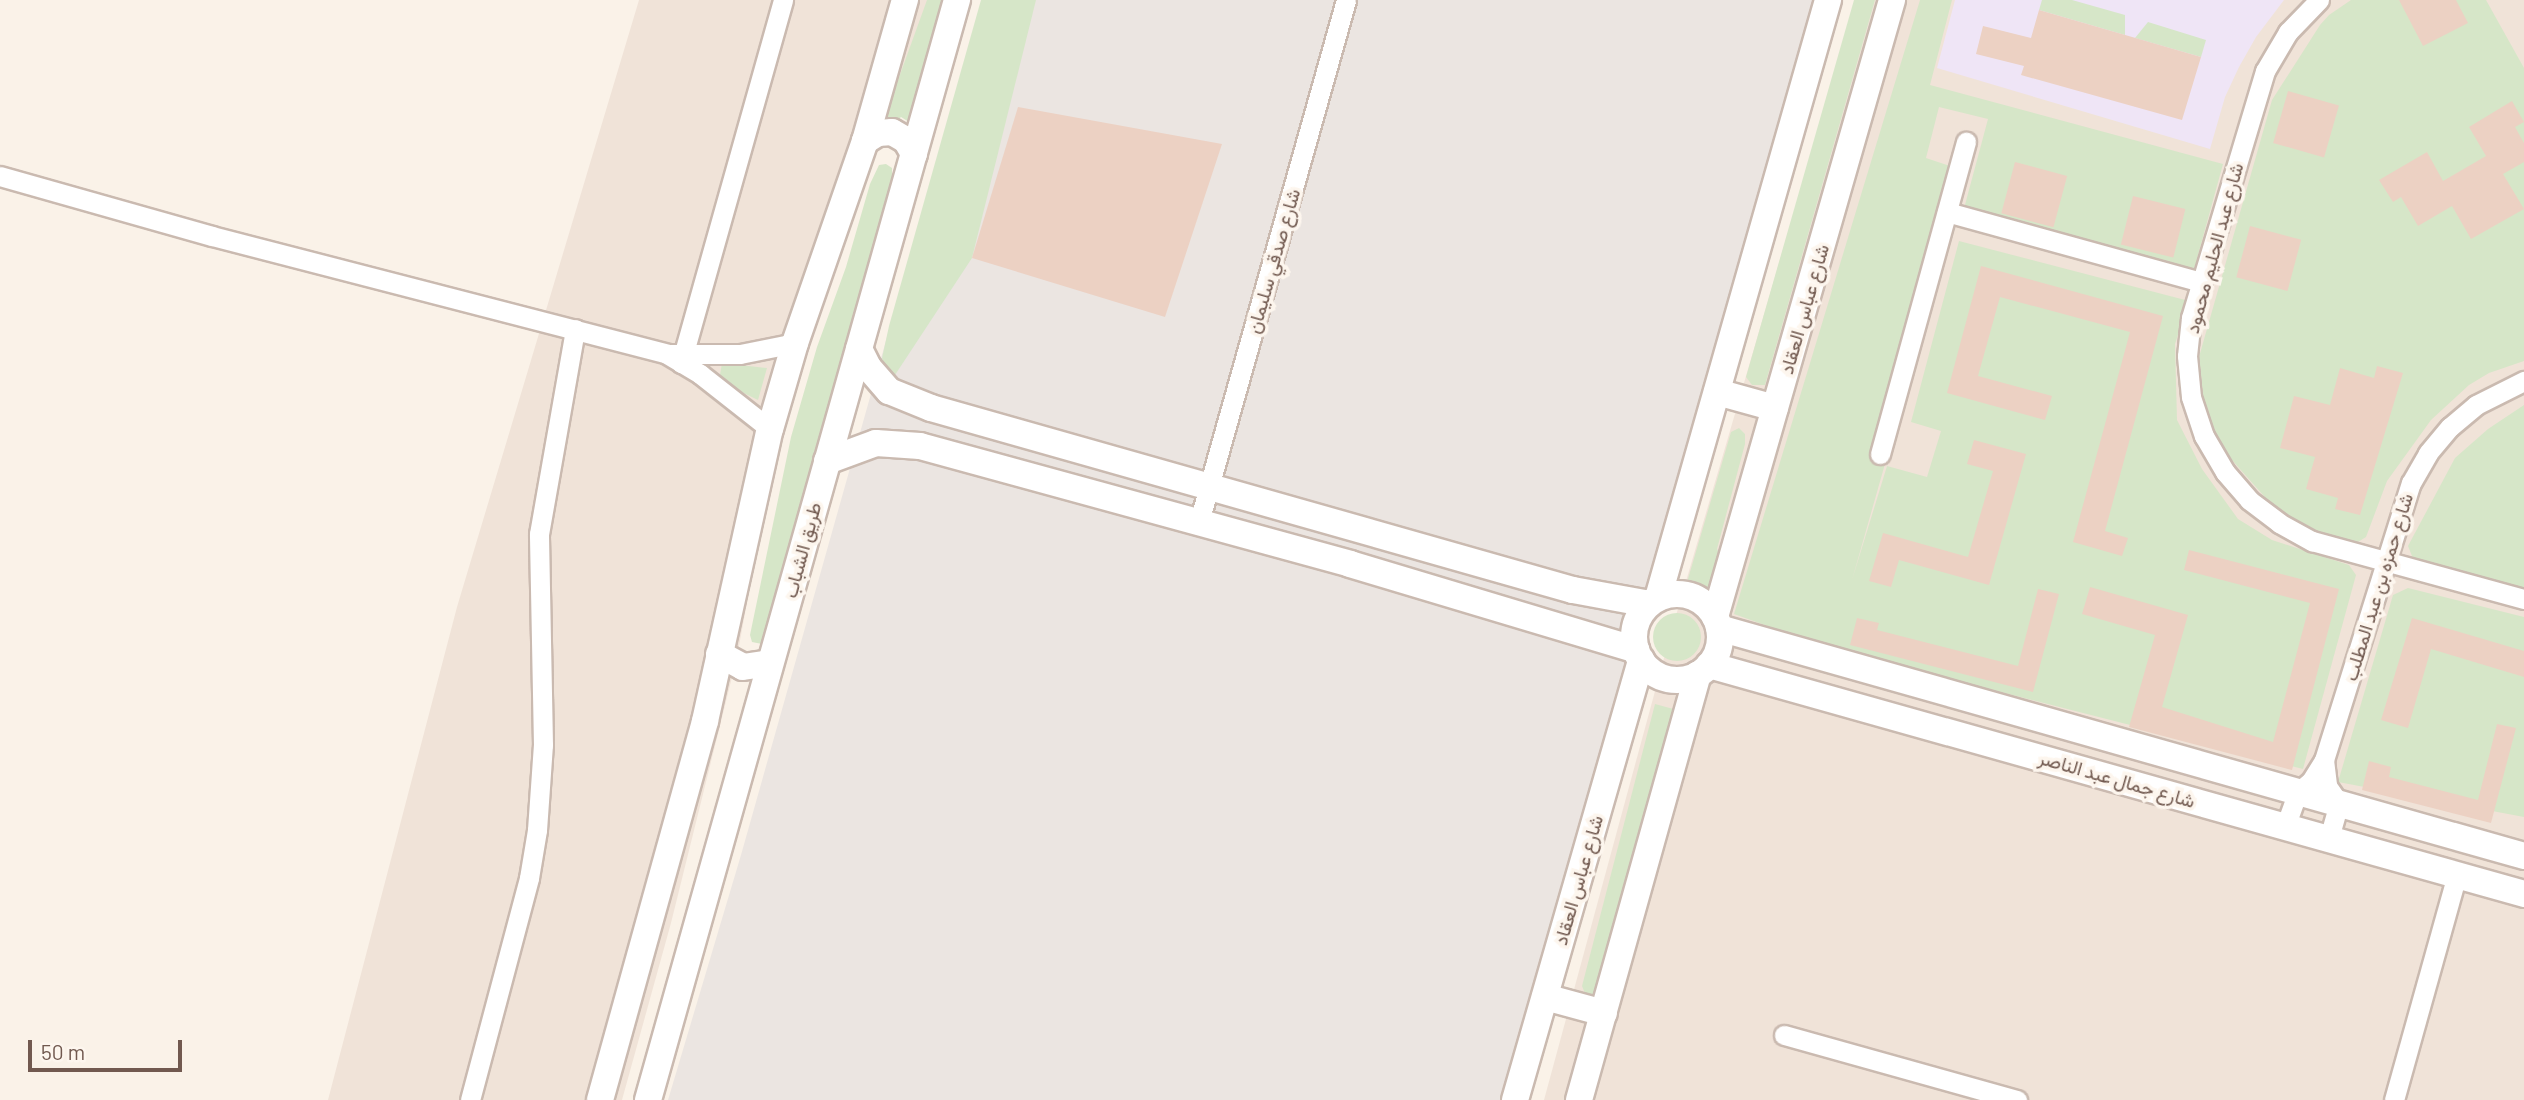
<!DOCTYPE html>
<html>
<head>
<meta charset="utf-8">
<style>
  body { margin:0 }
  #map { position:relative; width:2524px; height:1100px; overflow:hidden; background:#faf2e8; font-family:Barlow,Vazirmatn,sans-serif }
  div>[style] { position:absolute }
  .residential>* { inset:0; background:#f0e3d8 }
  .industrial>* { inset:0; background:#ebe5e1 }
  .education>* { inset:0; background:#efe5f6 }
  .green>* { inset:0; background:#d6e6c8 }
  .round { border-radius:50% }
  .building>* { inset:0; background:#ecd1c3; transform-origin:0 0 }
  .roads { filter:drop-shadow(2px 0 #cabab0) drop-shadow(-2px 0 #cabab0) drop-shadow(0 2px #cabab0) drop-shadow(0 -2px #cabab0) }
  .street>* { height:19px; margin:-9.5px; padding:0 9.5px; transform-origin:9.5px; border-radius:9.5px; background:#fff }
  .secondary>* { height:26px; margin:-13px; padding:0 13px; transform-origin:13px; border-radius:13px; background:#fff }
  .secondary>.ring { margin:-13px; padding:0; box-sizing:content-box; background:none; border:26px solid #fff; border-radius:50% }
  span { translate:-50% -50%; white-space:nowrap; text-align:center; line-height:1.15; -webkit-text-stroke:7px #fdf6ee; paint-order:stroke }
  .street-label { font-size:19px; color:#71594f }
  .scale { position:absolute; left:28px; top:1040px; width:154px; height:32px; box-sizing:border-box; border:4px solid #71594f; border-top:0; padding-left:9px; font-size:21px; line-height:24px; white-space:nowrap; color:#71594f; -webkit-text-stroke:5px #fdf6ee; paint-order:stroke }
</style>
</head>
<body>
<div id="map">
  <div class="residential">
    <i style="clip-path:polygon(639px 0,928px 0,858px 189px,784px 428px,768px 487px,737px 657px,671px 923px,622px 1100px,328px 1100px,457px 607px)"></i>
    <i style="clip-path:polygon(1856px 0,2524px 0,2524px 1100px,1544px 1100px,1670px 636px)"></i>
  </div>
  <div class="industrial">
    <i style="clip-path:polygon(982px 0,1818px 0,1505px 1100px,668px 1100px,741px 855px)"></i>
  </div>
  <div class="education">
    <i style="clip-path:polygon(1955px 0,2284px 0,2256px 37px,2239px 67px,2225px 97px,2210px 149px,1937px 68px)"></i>
  </div>
  <div class="green">
    <i style="clip-path:polygon(927px 0,948px 0,914px 125px,901px 117px,877px 138px)"></i>
    <i style="clip-path:polygon(981px 0,1036px 0,972px 258px,893px 378px,887px 375px,882px 358px,889px 326px)"></i>
    <i style="clip-path:polygon(1854px 0,1875px 0,1765px 385px,1752px 385px,1746px 377px)"></i>
    <i style="clip-path:polygon(1920px 0,1952px 0,1930px 85px,2223px 164px,2192px 277px,1962px 216px,1988px 119px,1939px 107px,1926px 158px,1968px 172px,1852px 580px,1887px 466px,1927px 477px,1941px 431px,1911px 422px,1959px 241px,2189px 301px,2175px 344px,2177px 420px,2202px 469px,2238px 519px,2272px 540px,2349px 565px,2356px 575px,2303px 769px,1832px 649px,1734px 614px)"></i>
    <i style="clip-path:polygon(2042px 0,2072px 0,2125px 15px,2125px 35px,2039px 10px)"></i>
    <i style="clip-path:polygon(2351px 0,2486px 0,2524px 68px,2524px 361px,2489px 373px,2469px 385px,2431px 420px,2387px 481px,2366px 537px,2358px 542px,2322px 533px,2287px 516px,2271px 504px,2231px 459px,2211px 425px,2204px 404px,2199px 357px,2272px 100px,2320px 25px,2329px 15px)"></i>
    <i style="clip-path:polygon(2148px 22px,2206px 40px,2201px 57px,2135px 38px)"></i>
    <i style="clip-path:polygon(886px 164px,892px 168px,892px 177px,767px 637px,762px 644px,752px 642px,750px 635px,791px 437px,817px 347px,846px 267px,870px 184px,879px 165px)"></i>
    <i style="clip-path:polygon(722px 363px,767px 368px,758px 400px,719px 381px)"></i>
    <i style="clip-path:polygon(2524px 405px,2524px 590px,2414px 561px,2408px 546px,2455px 458px,2488px 429px)"></i>
    <i style="clip-path:polygon(1739px 428px,1745px 434px,1745px 444px,1717px 549px,1720px 555px,1713px 595px,1694px 588px,1685px 589px,1731px 432px)"></i>
    <i style="clip-path:polygon(2408px 588px,2524px 617px,2524px 817px,2338px 782px,2393px 595px)"></i>
    <i class="round" style="left:1653px;top:613px;width:48px;height:48px"></i>
    <i style="clip-path:polygon(1655px 704px,1677px 710px,1598px 994px,1586px 996px,1582px 986px)"></i>
  </div>
  <div class="building">
    <i style="clip-path:polygon(2399px 0,2456px 0,2468px 23px,2423px 46px)"></i>
    <i style="clip-path:polygon(2039px 10px,2201px 57px,2182px 120px,2021px 75px,2024px 66px,1976px 54px,1983px 26px,2031px 38px)"></i>
    <i style="left:2288px;top:91px;width:53px;height:54px;rotate:16deg"></i>
    <i style="clip-path:polygon(2512px 101px,2524px 122px,2515px 127px,2524px 143px,2524px 162px,2503px 174px,2524px 209px,2471px 239px,2452px 206px,2418px 226px,2401px 197px,2393px 202px,2379px 180px,2427px 152px,2443px 181px,2486px 156px,2469px 127px)"></i>
    <i style="clip-path:polygon(1018px 107px,1222px 144px,1165px 317px,972px 258px)"></i>
    <i style="left:2015px;top:162px;width:54px;height:53px;rotate:15deg"></i>
    <i style="left:2133px;top:196px;width:54px;height:50px;rotate:14deg"></i>
    <i style="left:2250px;top:226px;width:53px;height:53px;rotate:15deg"></i>
    <i style="clip-path:polygon(1981px 266px,2163px 316px,2105px 531px,2128px 538px,2122px 556px,2073px 542px,2130px 332px,2000px 297px,1978px 376px,2052px 396px,2045px 420px,1947px 393px)"></i>
    <i style="clip-path:polygon(2377px 366px,2403px 373px,2360px 515px,2335px 509px,2338px 498px,2306px 489px,2315px 457px,2280px 448px,2294px 396px,2330px 405px,2340px 368px,2374px 378px)"></i>
    <i style="clip-path:polygon(1974px 440px,2026px 454px,1989px 585px,1899px 560px,1891px 587px,1869px 581px,1883px 533px,1968px 557px,1993px 471px,1967px 464px)"></i>
    <i style="clip-path:polygon(2189px 550px,2339px 589px,2292px 770px,2129px 727px,2155px 635px,2082px 614px,2090px 587px,2188px 615px,2162px 707px,2273px 742px,2310px 603px,2184px 570px)"></i>
    <i style="clip-path:polygon(2038px 589px,2059px 594px,2033px 692px,1850px 645px,1857px 618px,1879px 623px,1877px 630px,2018px 666px)"></i>
    <i style="clip-path:polygon(2412px 618px,2524px 651px,2524px 677px,2431px 649px,2408px 728px,2381px 720px)"></i>
    <i style="clip-path:polygon(2497px 724px,2516px 728px,2491px 823px,2362px 790px,2369px 761px,2391px 767px,2389px 777px,2478px 800px)"></i>
  </div>
  <div class="roads">
    <div class="street">
      <i style="left:2319px;top:0;width:45px;rotate:134.1deg"></i>
      <i style="left:2288px;top:32px;width:45px;rotate:120.5deg"></i>
      <i style="left:2265px;top:71px;width:258px;rotate:106.7deg"></i>
      <i style="left:2191px;top:318px;width:38px;rotate:96deg"></i>
      <i style="left:2187px;top:356px;width:41px;rotate:84.4deg"></i>
      <i style="left:2191px;top:397px;width:41px;rotate:71.6deg"></i>
      <i style="left:2204px;top:436px;width:42px;rotate:59.7deg"></i>
      <i style="left:2225px;top:472px;width:37px;rotate:49deg"></i>
      <i style="left:2249px;top:500px;width:38px;rotate:37deg"></i>
      <i style="left:2279px;top:523px;width:38px;rotate:29deg"></i>
      <i style="left:2312px;top:541px;width:220px;rotate:15.3deg"></i>
      <i style="left:0;top:176px;width:220px;rotate:15.8deg"></i>
      <i style="left:212px;top:236px;width:470px;rotate:14.5deg"></i>
      <i style="left:667px;top:354px;width:39px;rotate:31deg"></i>
      <i style="left:700px;top:374px;width:89px;rotate:38.2deg"></i>
      <i style="left:1947px;top:212px;width:264px;rotate:15.4deg"></i>
      <i style="left:671px;top:354px;width:69px"></i>
      <i style="left:740px;top:354px;width:56px;rotate:-11.3deg"></i>
      <i style="left:681px;top:363px;width:377px;rotate:-74.3deg"></i>
      <i style="left:1880px;top:454px;width:324px;rotate:-74.6deg"></i>
      <i style="left:1199px;top:522px;width:542px;rotate:-74.27deg"></i>
      <i style="left:2324px;top:760px;width:26px;rotate:83deg"></i>
      <i style="left:2327px;top:786px;width:21px;rotate:55deg"></i>
      <i style="left:2339px;top:803px;width:37px;rotate:106deg"></i>
      <i style="left:2285px;top:827px;width:37px;rotate:-70deg"></i>
      <i style="left:2298px;top:792px;width:17px;rotate:-40deg"></i>
      <i style="left:2311px;top:781px;width:25px;rotate:-58deg"></i>
      <i style="left:2324px;top:760px;width:290px;rotate:-72.6deg"></i>
      <i style="left:2411px;top:483px;width:34px;rotate:-60deg"></i>
      <i style="left:2428px;top:453px;width:34px;rotate:-50deg"></i>
      <i style="left:2450px;top:427px;width:34px;rotate:-40deg"></i>
      <i style="left:2476px;top:405px;width:54px;rotate:-26.6deg"></i>
      <i style="left:1784px;top:1035px;width:242px;rotate:15.6deg"></i>
      <i style="left:470px;top:1100px;width:230px;rotate:-75.1deg"></i>
      <i style="left:529px;top:878px;width:49px;rotate:-80.5deg"></i>
      <i style="left:537px;top:830px;width:85px;rotate:-86deg"></i>
      <i style="left:543px;top:745px;width:211px;rotate:-91.1deg"></i>
      <i style="left:539px;top:534px;width:208px;rotate:-80deg"></i>
      <i style="left:2394px;top:1100px;width:234px;rotate:-74.4deg"></i>
    </div>
    <div class="secondary">
      <i style="left:865px;top:141px;width:15px;rotate:-32deg"></i>
      <i style="left:878px;top:133px;width:14px;rotate:-4deg"></i>
      <i style="left:892px;top:132px;width:16px;rotate:30deg"></i>
      <i style="left:906px;top:140px;width:16px;rotate:60deg"></i>
      <i style="left:859px;top:349px;width:20px;rotate:63deg"></i>
      <i style="left:868px;top:367px;width:32px;rotate:49deg"></i>
      <i style="left:889px;top:391px;width:45px;rotate:22deg"></i>
      <i style="left:931px;top:408px;width:667px;rotate:15.83deg"></i>
      <i style="left:1573px;top:590px;width:77px;rotate:10.4deg"></i>
      <i style="left:1717px;top:392px;width:60px;rotate:15.4deg"></i>
      <i style="left:827px;top:461px;width:52px;rotate:-20.2deg"></i>
      <i style="left:876px;top:443px;width:44px;rotate:3.9deg"></i>
      <i style="left:920px;top:446px;width:446px;rotate:15.3deg"></i>
      <i style="left:1350px;top:564px;width:299px;rotate:16.7deg"></i>
      <i class="ring" style="left:1634px;top:594px;width:60px;height:60px"></i>
      <i style="left:1658px;top:598px;width:622px;rotate:-74.13deg"></i>
      <i style="left:1715px;top:617px;width:642px;rotate:-73.99deg"></i>
      <i style="left:1719px;top:628px;width:837px;rotate:15.81deg"></i>
      <i style="left:719px;top:654px;width:27px;rotate:28deg"></i>
      <i style="left:743px;top:667px;width:27px;rotate:-8deg"></i>
      <i style="left:1709px;top:665px;width:847px;rotate:15.69deg"></i>
      <i style="left:1545px;top:997px;width:61px;rotate:15.2deg"></i>
      <i style="left:600px;top:1100px;width:393px;rotate:-74.5deg"></i>
      <i style="left:705px;top:721px;width:299px;rotate:-77.5deg"></i>
      <i style="left:770px;top:429px;width:90px;rotate:-73.8deg"></i>
      <i style="left:795px;top:343px;width:214px;rotate:-70.9deg"></i>
      <i style="left:865px;top:141px;width:147px;rotate:-74.2deg"></i>
      <i style="left:648px;top:1100px;width:1143px;rotate:-74.31deg"></i>
      <i style="left:1515px;top:1100px;width:458px;rotate:-74deg"></i>
      <i style="left:1579px;top:1100px;width:442px;rotate:-74.4deg"></i>
    </div>
  </div>
  <div class="street-label">
    <span style="left:2214px;top:248px;rotate:-75deg">شارع عبد الحليم محمود</span>
    <span style="left:1273px;top:261px;rotate:-74deg">شارع صدقي سليمان</span>
    <span style="left:1804px;top:309px;rotate:-74deg">شارع عباس العقاد</span>
    <span style="left:802px;top:550px;rotate:-75deg">طريق الشباب</span>
    <span style="left:2378px;top:587px;rotate:-73deg">شارع حمزه بن عبد المطلب</span>
    <span style="left:2117px;top:779px;rotate:16deg">شارع جمال عبد الناصر</span>
    <span style="left:1578px;top:880px;rotate:-74deg">شارع عباس العقاد</span>
  </div>
  <div class="scale">50 m</div>
</div>
</body>
</html>
